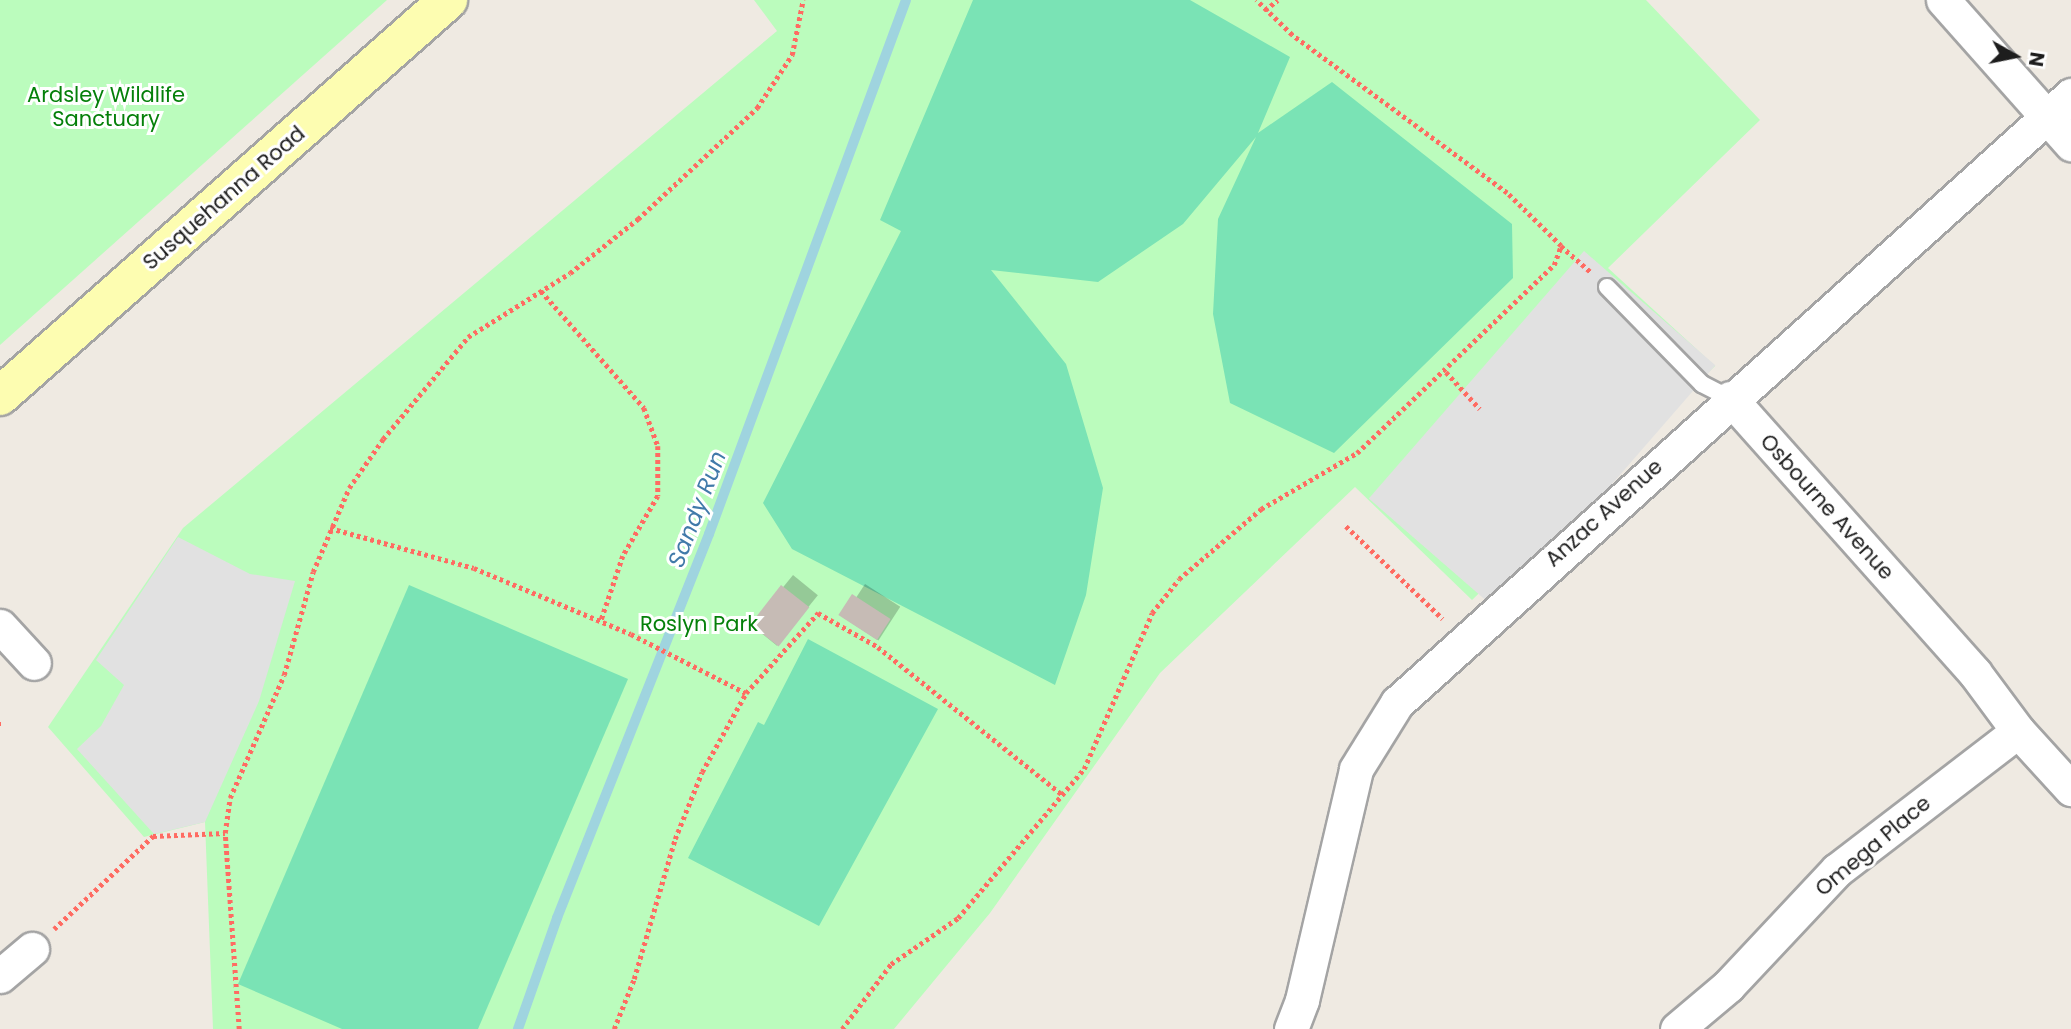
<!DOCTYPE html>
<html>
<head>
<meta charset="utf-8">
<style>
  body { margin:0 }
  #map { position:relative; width:2071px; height:1029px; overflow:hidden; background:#efeae2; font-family:Poppins,sans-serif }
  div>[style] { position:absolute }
  .park>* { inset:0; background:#bbfcbd }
  .pitch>* { inset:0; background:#7ae3b5 }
  .parking>* { inset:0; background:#e1e1e1; transform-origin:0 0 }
  .shadow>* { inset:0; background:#0003; transform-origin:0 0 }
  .stream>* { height:10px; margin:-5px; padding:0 5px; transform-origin:5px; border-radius:5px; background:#9fd4df }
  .building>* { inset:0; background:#c6bbb5; transform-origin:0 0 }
  .path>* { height:4.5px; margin-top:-2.25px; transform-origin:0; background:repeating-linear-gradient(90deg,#ff6b62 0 3.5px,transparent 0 7px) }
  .roads { filter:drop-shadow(2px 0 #a4a4a4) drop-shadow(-2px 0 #a4a4a4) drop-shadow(0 2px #a4a4a4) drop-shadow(0 -2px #a4a4a4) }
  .lane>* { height:16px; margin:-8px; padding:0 8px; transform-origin:8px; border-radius:8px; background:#fff }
  .street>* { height:33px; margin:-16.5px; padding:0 16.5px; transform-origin:16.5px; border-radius:16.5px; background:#fff }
  .secondary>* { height:38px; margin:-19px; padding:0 19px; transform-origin:19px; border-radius:19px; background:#fdfdb1 }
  span { translate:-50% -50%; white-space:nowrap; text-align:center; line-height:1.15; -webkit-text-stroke:6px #fff; paint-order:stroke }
  .park-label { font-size:21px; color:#05800a }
  .street-label { font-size:21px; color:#1d1d1d }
  .water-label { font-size:23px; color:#417aa9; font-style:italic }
  .north { position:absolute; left:1980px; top:21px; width:70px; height:70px; -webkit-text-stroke:5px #fff; paint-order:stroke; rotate:99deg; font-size:19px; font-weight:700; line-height:28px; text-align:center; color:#1d1d1d }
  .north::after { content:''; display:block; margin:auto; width:24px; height:32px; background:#1d1d1d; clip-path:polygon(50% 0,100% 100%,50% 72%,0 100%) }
</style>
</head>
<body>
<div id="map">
  <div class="park">
    <i style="clip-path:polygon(0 0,387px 0,0 345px)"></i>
    <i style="clip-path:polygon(754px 0,1646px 0,1760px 120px,1608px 268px,1715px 366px,1472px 600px,1355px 487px,1160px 673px,990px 913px,894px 1029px,213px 1029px,205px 822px,144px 837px,48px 727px,183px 528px,777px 31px)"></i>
  </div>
  <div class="pitch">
    <i style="clip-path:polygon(973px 0,1190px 0,1290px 57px,1258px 133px,1332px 82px,1512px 224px,1513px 278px,1334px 453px,1230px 403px,1213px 314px,1218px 219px,1256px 137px,1183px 224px,1098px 282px,991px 270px,1066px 364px,1103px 488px,1086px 595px,1055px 685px,792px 549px,763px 503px,901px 231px,880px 220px)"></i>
    <i style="clip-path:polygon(409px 585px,628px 679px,478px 1029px,342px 1029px,238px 984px)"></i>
    <i style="clip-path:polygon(808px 639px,938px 709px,819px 926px,688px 858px,758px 722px,764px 725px)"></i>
  </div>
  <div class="parking">
    <i style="left:1584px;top:251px;width:174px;height:328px;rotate:41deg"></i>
    <i style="clip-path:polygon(178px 537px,250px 574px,295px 581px,259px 701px,205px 822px,154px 834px,77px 749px,101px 726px,124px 685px,96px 660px)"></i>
  </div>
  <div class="shadow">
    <i style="left:793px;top:575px;width:32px;height:65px;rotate:39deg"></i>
    <i style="left:865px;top:584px;width:42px;height:40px;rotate:33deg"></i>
  </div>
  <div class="stream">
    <i style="left:518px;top:1029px;width:118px;rotate:-70.6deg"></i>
    <i style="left:557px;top:918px;width:413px;rotate:-68.4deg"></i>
    <i style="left:709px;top:534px;width:569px;rotate:-69.75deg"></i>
  </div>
  <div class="building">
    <i style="left:781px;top:585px;width:36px;height:50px;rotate:38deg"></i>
    <i style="left:852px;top:594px;width:46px;height:25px;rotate:33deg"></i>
  </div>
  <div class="path">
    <i style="left:1265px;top:10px;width:16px;rotate:-38deg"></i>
    <i style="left:1561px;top:246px;width:41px;rotate:41.1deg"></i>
    <i style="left:541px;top:291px;width:156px;rotate:48.6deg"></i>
    <i style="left:644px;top:408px;width:40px;rotate:69.8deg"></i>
    <i style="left:658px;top:446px;width:50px;rotate:90deg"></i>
    <i style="left:658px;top:496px;width:69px;rotate:120.3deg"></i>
    <i style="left:623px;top:556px;width:69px;rotate:108.7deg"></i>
    <i style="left:1446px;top:372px;width:50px;rotate:47.4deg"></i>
    <i style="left:1346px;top:526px;width:134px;rotate:43.8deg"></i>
    <i style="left:330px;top:528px;width:149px;rotate:15.5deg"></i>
    <i style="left:474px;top:568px;width:170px;rotate:22.8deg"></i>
    <i style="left:631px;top:634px;width:129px;rotate:27.2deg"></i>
    <i style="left:0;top:724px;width:1px"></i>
    <i style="left:54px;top:929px;width:136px;rotate:-43.2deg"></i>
    <i style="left:153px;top:836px;width:72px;rotate:-2.4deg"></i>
    <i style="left:239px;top:1029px;width:196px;rotate:-94.1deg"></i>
    <i style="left:225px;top:833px;width:35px;rotate:-82deg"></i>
    <i style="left:230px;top:798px;width:134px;rotate:-66.3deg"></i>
    <i style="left:284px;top:675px;width:107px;rotate:-74.3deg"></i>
    <i style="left:313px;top:572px;width:91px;rotate:-66.8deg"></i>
    <i style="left:349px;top:488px;width:60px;rotate:-55.2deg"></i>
    <i style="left:383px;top:439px;width:133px;rotate:-50.2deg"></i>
    <i style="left:468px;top:337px;width:120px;rotate:-32.1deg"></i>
    <i style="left:570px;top:273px;width:87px;rotate:-38.5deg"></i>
    <i style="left:638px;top:219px;width:163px;rotate:-43deg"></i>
    <i style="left:757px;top:108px;width:64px;rotate:-56.6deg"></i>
    <i style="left:792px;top:55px;width:56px;rotate:-78.7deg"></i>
    <i style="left:614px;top:1029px;width:54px;rotate:-68.2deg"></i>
    <i style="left:634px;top:979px;width:146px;rotate:-73.7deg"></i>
    <i style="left:675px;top:839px;width:72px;rotate:-68.1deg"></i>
    <i style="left:702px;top:772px;width:90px;rotate:-60.9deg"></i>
    <i style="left:746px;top:693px;width:108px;rotate:-48deg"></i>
    <i style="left:818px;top:613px;width:69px;rotate:29.5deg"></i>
    <i style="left:878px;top:647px;width:237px;rotate:38.7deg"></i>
    <i style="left:842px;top:1029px;width:81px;rotate:-53deg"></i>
    <i style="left:891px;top:964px;width:81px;rotate:-34.5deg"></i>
    <i style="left:958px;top:918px;width:195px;rotate:-49.8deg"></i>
    <i style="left:1084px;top:769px;width:170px;rotate:-66.4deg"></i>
    <i style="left:1152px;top:613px;width:43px;rotate:-51.5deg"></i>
    <i style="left:1179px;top:579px;width:108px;rotate:-40.5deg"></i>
    <i style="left:1261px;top:509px;width:111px;rotate:-30.3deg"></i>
    <i style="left:1357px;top:453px;width:272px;rotate:-43.7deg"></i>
    <i style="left:1554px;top:265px;width:20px;rotate:-70deg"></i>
    <i style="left:1561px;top:246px;width:76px;rotate:-135.5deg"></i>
    <i style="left:1507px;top:193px;width:267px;rotate:-143.7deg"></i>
    <i style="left:1292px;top:35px;width:50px;rotate:-135.8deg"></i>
  </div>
  <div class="roads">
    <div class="lane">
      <i style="left:1607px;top:287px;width:136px;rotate:45.6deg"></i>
      <i style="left:1702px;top:384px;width:31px;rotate:27deg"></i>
    </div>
    <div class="street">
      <i style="left:1943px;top:0;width:193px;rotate:48.4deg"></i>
      <i style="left:1730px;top:398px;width:368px;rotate:48.3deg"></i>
      <i style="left:1975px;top:673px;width:72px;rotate:53.4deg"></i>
      <i style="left:2018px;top:731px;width:79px;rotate:47.6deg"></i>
      <i style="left:0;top:626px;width:50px;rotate:47.4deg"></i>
      <i style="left:0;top:976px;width:42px;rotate:-40.2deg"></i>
      <i style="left:1291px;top:1029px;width:31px;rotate:-69deg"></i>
      <i style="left:1302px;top:1000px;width:237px;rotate:-76.8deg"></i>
      <i style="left:1356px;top:769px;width:78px;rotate:-58.2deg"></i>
      <i style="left:1397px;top:703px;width:908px;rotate:-42.05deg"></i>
      <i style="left:1677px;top:1029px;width:67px;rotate:-40.1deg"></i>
      <i style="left:1728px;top:986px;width:159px;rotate:-46.8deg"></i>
      <i style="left:1837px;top:870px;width:228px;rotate:-37.5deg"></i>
    </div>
    <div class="secondary">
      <i style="left:0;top:396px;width:598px;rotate:-41.47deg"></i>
    </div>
  </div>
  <div class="park-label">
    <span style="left:106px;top:107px">Ardsley Wildlife<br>Sanctuary</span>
    <span style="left:699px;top:624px">Roslyn Park</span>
  </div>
  <div class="street-label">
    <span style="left:224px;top:198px;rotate:-41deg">Susquehanna Road</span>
    <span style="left:1827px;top:507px;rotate:48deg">Osbourne Avenue</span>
    <span style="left:1604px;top:513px;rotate:-42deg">Anzac Avenue</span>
    <span style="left:1873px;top:846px;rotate:-40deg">Omega Place</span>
  </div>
  <div class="water-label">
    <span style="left:697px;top:509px;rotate:-69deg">Sandy Run</span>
  </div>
  <div class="north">N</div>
</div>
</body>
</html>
